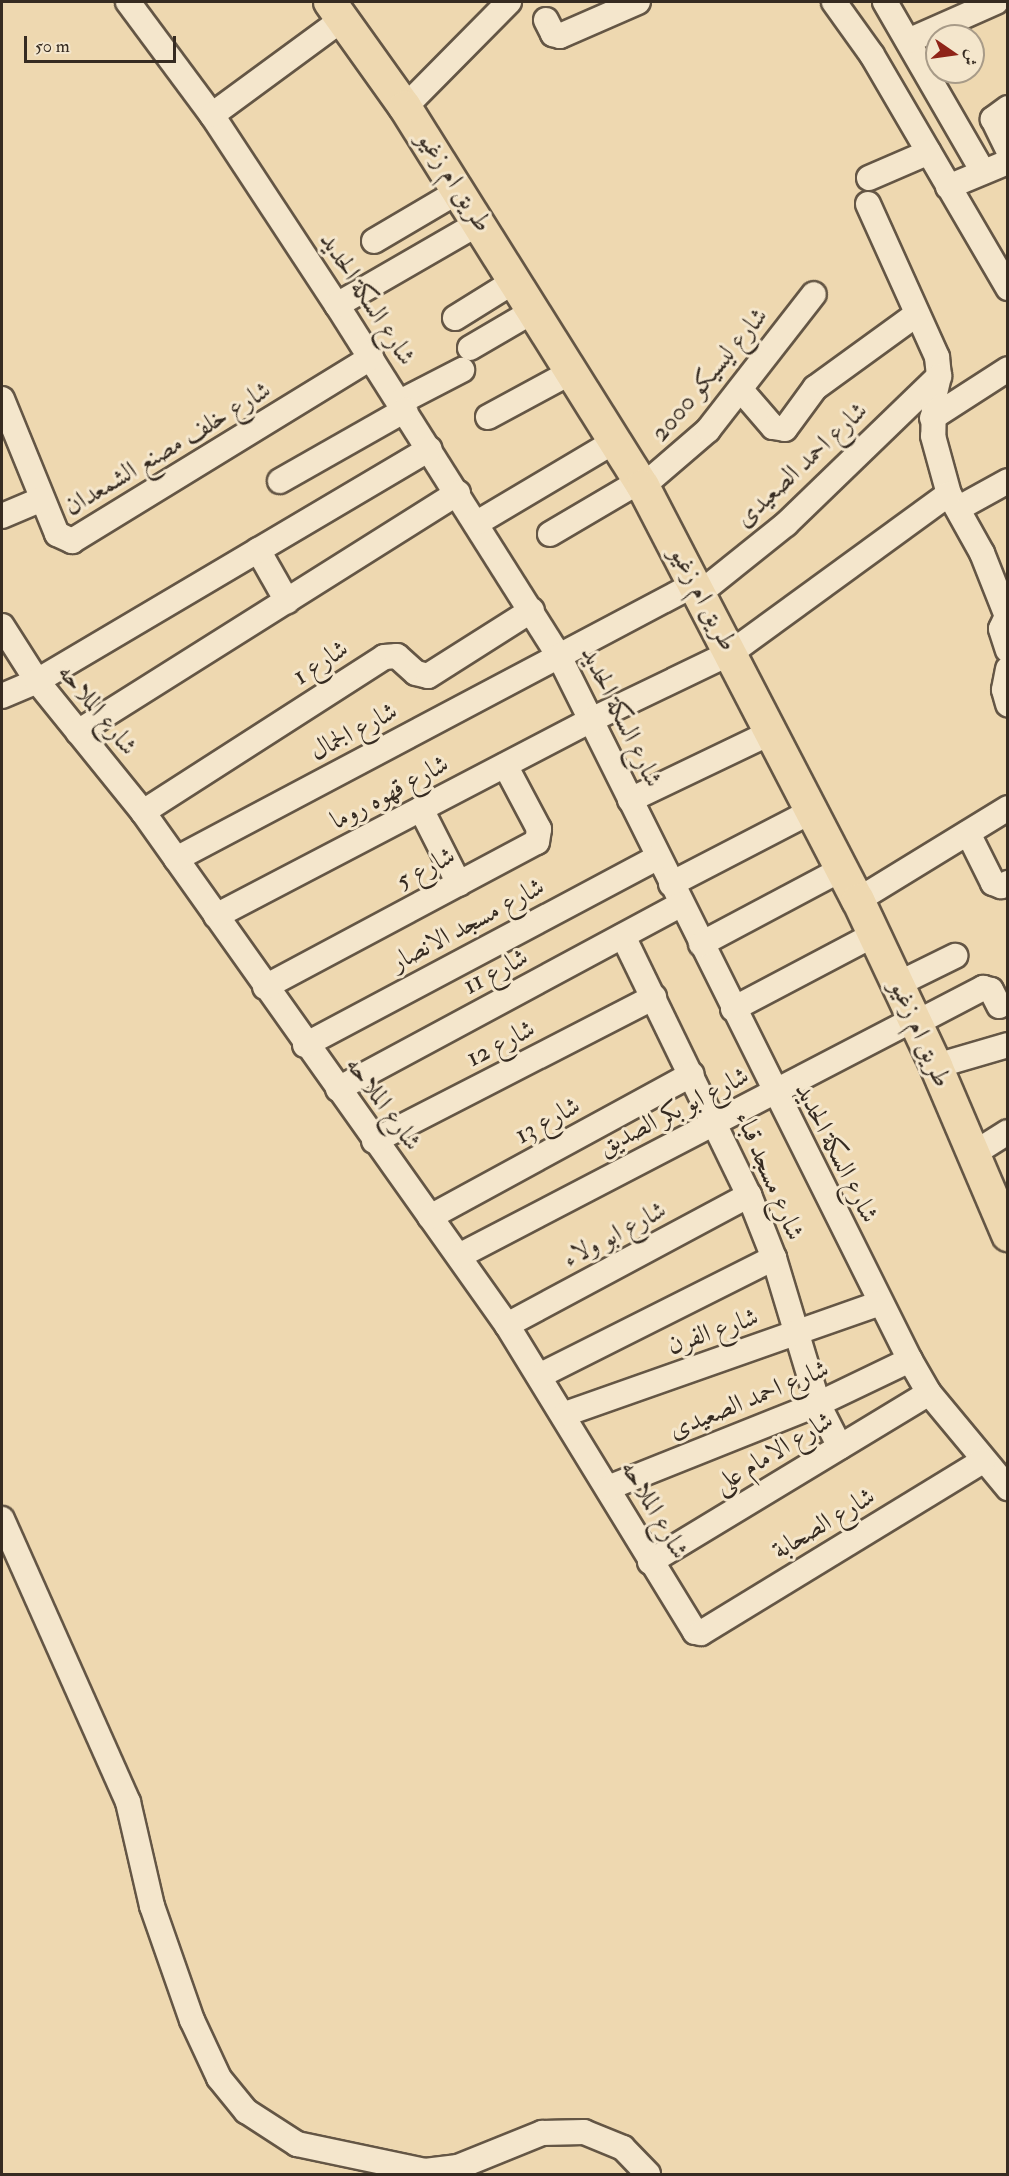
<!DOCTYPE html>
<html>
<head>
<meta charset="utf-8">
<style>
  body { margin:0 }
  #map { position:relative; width:1009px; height:2176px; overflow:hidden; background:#eed8b0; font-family:"IM FELL Double Pica",Amiri,serif }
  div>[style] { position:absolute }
  .roads { filter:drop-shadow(2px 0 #645645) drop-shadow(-2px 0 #645645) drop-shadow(0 2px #645645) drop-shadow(0 -2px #645645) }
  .minor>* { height:24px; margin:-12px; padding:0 12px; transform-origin:12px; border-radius:12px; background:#f4e6cc }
  .major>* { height:32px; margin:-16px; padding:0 16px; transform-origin:16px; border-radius:16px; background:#eed8b0 }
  span { translate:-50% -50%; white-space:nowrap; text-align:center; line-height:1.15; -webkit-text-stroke:6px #f4e6cc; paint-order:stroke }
  .street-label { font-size:26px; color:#362b21 }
  .frame { position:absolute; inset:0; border:3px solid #362b21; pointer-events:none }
  .north { position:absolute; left:925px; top:24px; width:60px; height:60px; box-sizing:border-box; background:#f4e6cc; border:2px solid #a89b88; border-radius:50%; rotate:103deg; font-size:16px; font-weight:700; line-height:24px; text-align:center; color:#362b21 }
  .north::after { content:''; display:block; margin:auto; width:21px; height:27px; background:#8f2418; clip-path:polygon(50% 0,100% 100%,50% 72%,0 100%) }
  .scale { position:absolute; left:24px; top:36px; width:152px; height:27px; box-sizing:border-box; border:3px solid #362b21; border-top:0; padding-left:8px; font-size:18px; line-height:21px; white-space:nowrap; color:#362b21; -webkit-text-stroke:4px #f4e6cc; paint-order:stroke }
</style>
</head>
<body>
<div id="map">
  <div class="roads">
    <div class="minor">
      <i style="left:128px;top:2px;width:141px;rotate:53.4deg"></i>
      <i style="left:212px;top:115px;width:227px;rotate:56.7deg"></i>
      <i style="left:337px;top:305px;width:415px;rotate:57.7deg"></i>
      <i style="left:559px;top:656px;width:787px;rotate:63.5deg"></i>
      <i style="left:910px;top:1360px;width:38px;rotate:60deg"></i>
      <i style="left:929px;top:1393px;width:124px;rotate:50.3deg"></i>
      <i style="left:834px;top:2px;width:65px;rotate:54.4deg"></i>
      <i style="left:872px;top:55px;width:270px;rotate:59.7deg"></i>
      <i style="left:885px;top:2px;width:196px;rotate:60deg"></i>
      <i style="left:546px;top:20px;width:16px;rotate:63deg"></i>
      <i style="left:553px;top:34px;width:7px;rotate:16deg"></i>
      <i style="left:560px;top:36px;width:85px;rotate:-23.6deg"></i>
      <i style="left:908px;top:41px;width:96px;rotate:-23.9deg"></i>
      <i style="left:405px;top:107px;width:148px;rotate:-45.3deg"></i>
      <i style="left:1008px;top:108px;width:19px;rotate:144deg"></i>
      <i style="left:993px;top:119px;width:34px;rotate:64deg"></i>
      <i style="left:212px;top:115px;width:164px;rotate:-36.3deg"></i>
      <i style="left:869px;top:178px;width:65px;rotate:-23.4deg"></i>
      <i style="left:948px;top:187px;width:65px;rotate:-22.6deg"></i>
      <i style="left:868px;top:204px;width:168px;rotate:65.7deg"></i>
      <i style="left:937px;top:357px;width:19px;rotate:84deg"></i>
      <i style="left:939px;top:376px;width:22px;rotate:103deg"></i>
      <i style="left:934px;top:397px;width:39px;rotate:91deg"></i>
      <i style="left:933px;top:436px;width:60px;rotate:74.6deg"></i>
      <i style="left:949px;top:494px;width:68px;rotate:60.8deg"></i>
      <i style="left:982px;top:553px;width:68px;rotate:68.4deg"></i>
      <i style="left:374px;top:241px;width:99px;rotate:-30.5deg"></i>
      <i style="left:337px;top:305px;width:164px;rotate:-30deg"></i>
      <i style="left:455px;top:318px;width:72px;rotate:-31.9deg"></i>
      <i style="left:470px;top:348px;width:75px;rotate:-30.3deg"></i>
      <i style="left:741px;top:390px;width:49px;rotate:49.1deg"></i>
      <i style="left:773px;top:427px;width:12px;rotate:9deg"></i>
      <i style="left:785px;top:429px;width:51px;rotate:-53.8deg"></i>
      <i style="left:815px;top:388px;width:126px;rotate:-36deg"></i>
      <i style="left:2px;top:399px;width:146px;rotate:67.8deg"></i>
      <i style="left:57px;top:534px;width:17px;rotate:25deg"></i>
      <i style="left:72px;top:541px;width:351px;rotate:-31.5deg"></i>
      <i style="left:400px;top:402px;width:70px;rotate:-27.3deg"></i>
      <i style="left:488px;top:417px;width:97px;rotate:-28.4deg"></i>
      <i style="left:932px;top:418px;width:90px;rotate:-32.8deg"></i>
      <i style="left:280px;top:481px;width:144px;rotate:-29.6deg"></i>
      <i style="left:643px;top:486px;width:86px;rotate:-40.7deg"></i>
      <i style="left:708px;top:430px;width:172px;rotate:-52.1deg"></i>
      <i style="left:959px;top:508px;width:56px;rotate:-28.9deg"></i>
      <i style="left:2px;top:516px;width:43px;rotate:-23deg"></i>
      <i style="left:477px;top:523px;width:163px;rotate:-30.7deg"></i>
      <i style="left:550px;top:534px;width:104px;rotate:-30.5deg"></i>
      <i style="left:258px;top:550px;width:59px;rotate:60.4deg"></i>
      <i style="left:700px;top:593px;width:110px;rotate:-38.7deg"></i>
      <i style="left:786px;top:524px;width:213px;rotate:-44deg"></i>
      <i style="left:1007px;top:616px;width:14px;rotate:115deg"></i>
      <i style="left:1001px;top:629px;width:22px;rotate:72deg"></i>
      <i style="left:2px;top:626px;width:65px;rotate:57.5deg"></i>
      <i style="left:37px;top:681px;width:169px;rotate:51deg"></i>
      <i style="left:143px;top:812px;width:629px;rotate:54.64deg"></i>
      <i style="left:507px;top:1325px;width:360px;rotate:58.5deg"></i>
      <i style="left:695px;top:1632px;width:6px;rotate:9deg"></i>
      <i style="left:701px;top:1633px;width:330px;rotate:-31.4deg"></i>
      <i style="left:1008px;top:669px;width:21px;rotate:101deg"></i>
      <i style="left:1004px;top:690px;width:15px;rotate:74deg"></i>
      <i style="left:2px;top:696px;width:38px;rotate:-23deg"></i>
      <i style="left:37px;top:681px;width:456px;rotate:-30.6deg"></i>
      <i style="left:78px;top:732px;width:449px;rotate:-32.2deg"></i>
      <i style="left:630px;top:800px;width:157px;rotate:-25.6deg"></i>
      <i style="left:421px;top:809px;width:84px;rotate:63.1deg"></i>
      <i style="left:143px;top:812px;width:287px;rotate:-32.7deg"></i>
      <i style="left:384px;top:657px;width:13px;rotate:-4deg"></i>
      <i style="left:397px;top:656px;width:25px;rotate:42deg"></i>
      <i style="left:416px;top:673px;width:12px;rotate:14deg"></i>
      <i style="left:428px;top:676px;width:123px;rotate:-32.4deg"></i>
      <i style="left:968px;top:833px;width:56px;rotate:63.4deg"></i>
      <i style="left:993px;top:883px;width:9px;rotate:21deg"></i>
      <i style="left:1001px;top:886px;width:8px;rotate:-23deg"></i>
      <i style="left:176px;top:859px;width:587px;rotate:-27.92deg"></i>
      <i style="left:671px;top:884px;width:159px;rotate:-27.4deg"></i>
      <i style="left:858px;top:900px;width:176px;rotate:-31.5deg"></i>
      <i style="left:216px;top:916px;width:423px;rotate:-27.6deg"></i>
      <i style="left:591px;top:720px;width:157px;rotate:-25.7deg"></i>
      <i style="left:732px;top:652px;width:268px;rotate:-36.1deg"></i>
      <i style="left:623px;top:936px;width:288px;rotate:64.1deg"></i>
      <i style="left:749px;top:1195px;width:68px;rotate:68.4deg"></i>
      <i style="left:774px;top:1258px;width:152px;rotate:73.2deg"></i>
      <i style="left:818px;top:1404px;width:48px;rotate:62.9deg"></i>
      <i style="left:701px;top:944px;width:160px;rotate:-28deg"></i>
      <i style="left:898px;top:984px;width:64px;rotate:-26.2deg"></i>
      <i style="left:265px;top:987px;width:308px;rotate:-28.1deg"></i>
      <i style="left:537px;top:842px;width:13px;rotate:-81deg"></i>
      <i style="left:539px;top:829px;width:72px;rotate:-118deg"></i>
      <i style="left:733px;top:1009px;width:161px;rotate:-27.8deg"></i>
      <i style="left:916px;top:1023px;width:76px;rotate:-27.6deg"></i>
      <i style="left:983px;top:988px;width:8px;rotate:14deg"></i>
      <i style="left:991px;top:990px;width:18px;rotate:63deg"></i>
      <i style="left:305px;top:1045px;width:400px;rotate:-28deg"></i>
      <i style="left:936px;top:1066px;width:75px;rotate:-16.3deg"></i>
      <i style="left:338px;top:1089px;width:390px;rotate:-28.3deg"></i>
      <i style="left:374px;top:1141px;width:315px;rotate:-27.2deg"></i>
      <i style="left:973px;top:1154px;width:41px;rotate:-32.2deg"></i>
      <i style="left:430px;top:1217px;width:298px;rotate:-28.6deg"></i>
      <i style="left:459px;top:1256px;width:513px;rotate:-27.51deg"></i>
      <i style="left:507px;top:1325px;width:275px;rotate:-28.2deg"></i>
      <i style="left:541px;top:1375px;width:261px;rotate:-26.7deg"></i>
      <i style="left:565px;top:1414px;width:334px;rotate:-19.4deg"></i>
      <i style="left:608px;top:1488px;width:226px;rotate:-21.8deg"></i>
      <i style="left:818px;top:1404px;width:102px;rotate:-25.6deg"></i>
      <i style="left:2px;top:1519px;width:310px;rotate:66deg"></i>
      <i style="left:128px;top:1802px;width:107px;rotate:77deg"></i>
      <i style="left:152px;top:1906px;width:121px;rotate:70.7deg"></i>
      <i style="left:192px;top:2020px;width:64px;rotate:65deg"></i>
      <i style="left:219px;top:2078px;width:43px;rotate:50.7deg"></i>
      <i style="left:246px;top:2111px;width:61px;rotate:32.9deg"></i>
      <i style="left:297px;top:2144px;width:131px;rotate:11.9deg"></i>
      <i style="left:425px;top:2171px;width:33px;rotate:-7deg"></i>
      <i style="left:458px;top:2167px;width:91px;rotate:-22deg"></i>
      <i style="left:542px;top:2133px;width:42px;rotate:-1.4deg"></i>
      <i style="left:584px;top:2132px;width:42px;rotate:22.3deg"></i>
      <i style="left:623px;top:2148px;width:36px;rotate:46deg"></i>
      <i style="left:650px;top:1562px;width:326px;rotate:-31.2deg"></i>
    </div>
    <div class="major">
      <i style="left:330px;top:2px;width:129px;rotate:54.5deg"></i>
      <i style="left:405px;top:107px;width:448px;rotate:57.9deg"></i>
      <i style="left:643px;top:486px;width:466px;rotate:62.6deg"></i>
      <i style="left:858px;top:900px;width:183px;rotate:64.8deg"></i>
      <i style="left:936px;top:1066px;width:184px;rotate:66.9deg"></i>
    </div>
  </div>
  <div class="street-label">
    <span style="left:454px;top:182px;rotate:57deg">طريق ام زغيو</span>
    <span style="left:367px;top:299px;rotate:57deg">شارع السكة الحديد</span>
    <span style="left:710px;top:375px;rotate:-50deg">شارع ليسيكو 2000</span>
    <span style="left:168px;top:449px;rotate:-31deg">شارع خلف مصنع الشمعدان</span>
    <span style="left:802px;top:465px;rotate:-43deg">شارع احمد الصعيدى</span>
    <span style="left:703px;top:599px;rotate:62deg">طريق ام زغيو</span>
    <span style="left:321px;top:663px;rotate:-33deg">شارع 1</span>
    <span style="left:97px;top:710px;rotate:51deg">شارع الملاحه</span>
    <span style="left:621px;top:717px;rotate:64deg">شارع السكة الحديد</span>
    <span style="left:354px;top:732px;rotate:-28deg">شارع الجمال</span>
    <span style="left:390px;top:793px;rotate:-28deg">شارع قهوه روما</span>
    <span style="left:426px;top:869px;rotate:-28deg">شارع 5</span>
    <span style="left:468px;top:925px;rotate:-28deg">شارع مسجد الانصار</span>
    <span style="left:496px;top:972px;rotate:-28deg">شارع 11</span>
    <span style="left:920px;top:1034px;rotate:66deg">طريق ام زغيو</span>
    <span style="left:501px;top:1044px;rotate:-27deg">شارع 12</span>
    <span style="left:383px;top:1104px;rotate:54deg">شارع الملاحه</span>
    <span style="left:674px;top:1112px;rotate:-27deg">شارع ابو بكر الصديق</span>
    <span style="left:548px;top:1121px;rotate:-29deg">شارع 13</span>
    <span style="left:836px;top:1153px;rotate:63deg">شارع السكة الحديد</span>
    <span style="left:769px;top:1176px;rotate:67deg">شارع مسجد قباء</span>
    <span style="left:615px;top:1235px;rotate:-28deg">شارع ابو ولاء</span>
    <span style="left:713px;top:1332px;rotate:-19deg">شارع الفرن</span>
    <span style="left:749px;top:1400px;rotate:-22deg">شارع احمد الصعيدى</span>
    <span style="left:774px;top:1453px;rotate:-31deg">شارع الامام على</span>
    <span style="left:654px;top:1510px;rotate:60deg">شارع الملاحه</span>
    <span style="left:824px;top:1524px;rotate:-31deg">شارع الصحابة</span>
  </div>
  <div class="frame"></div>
  <div class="north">ش</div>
  <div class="scale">50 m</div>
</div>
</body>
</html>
